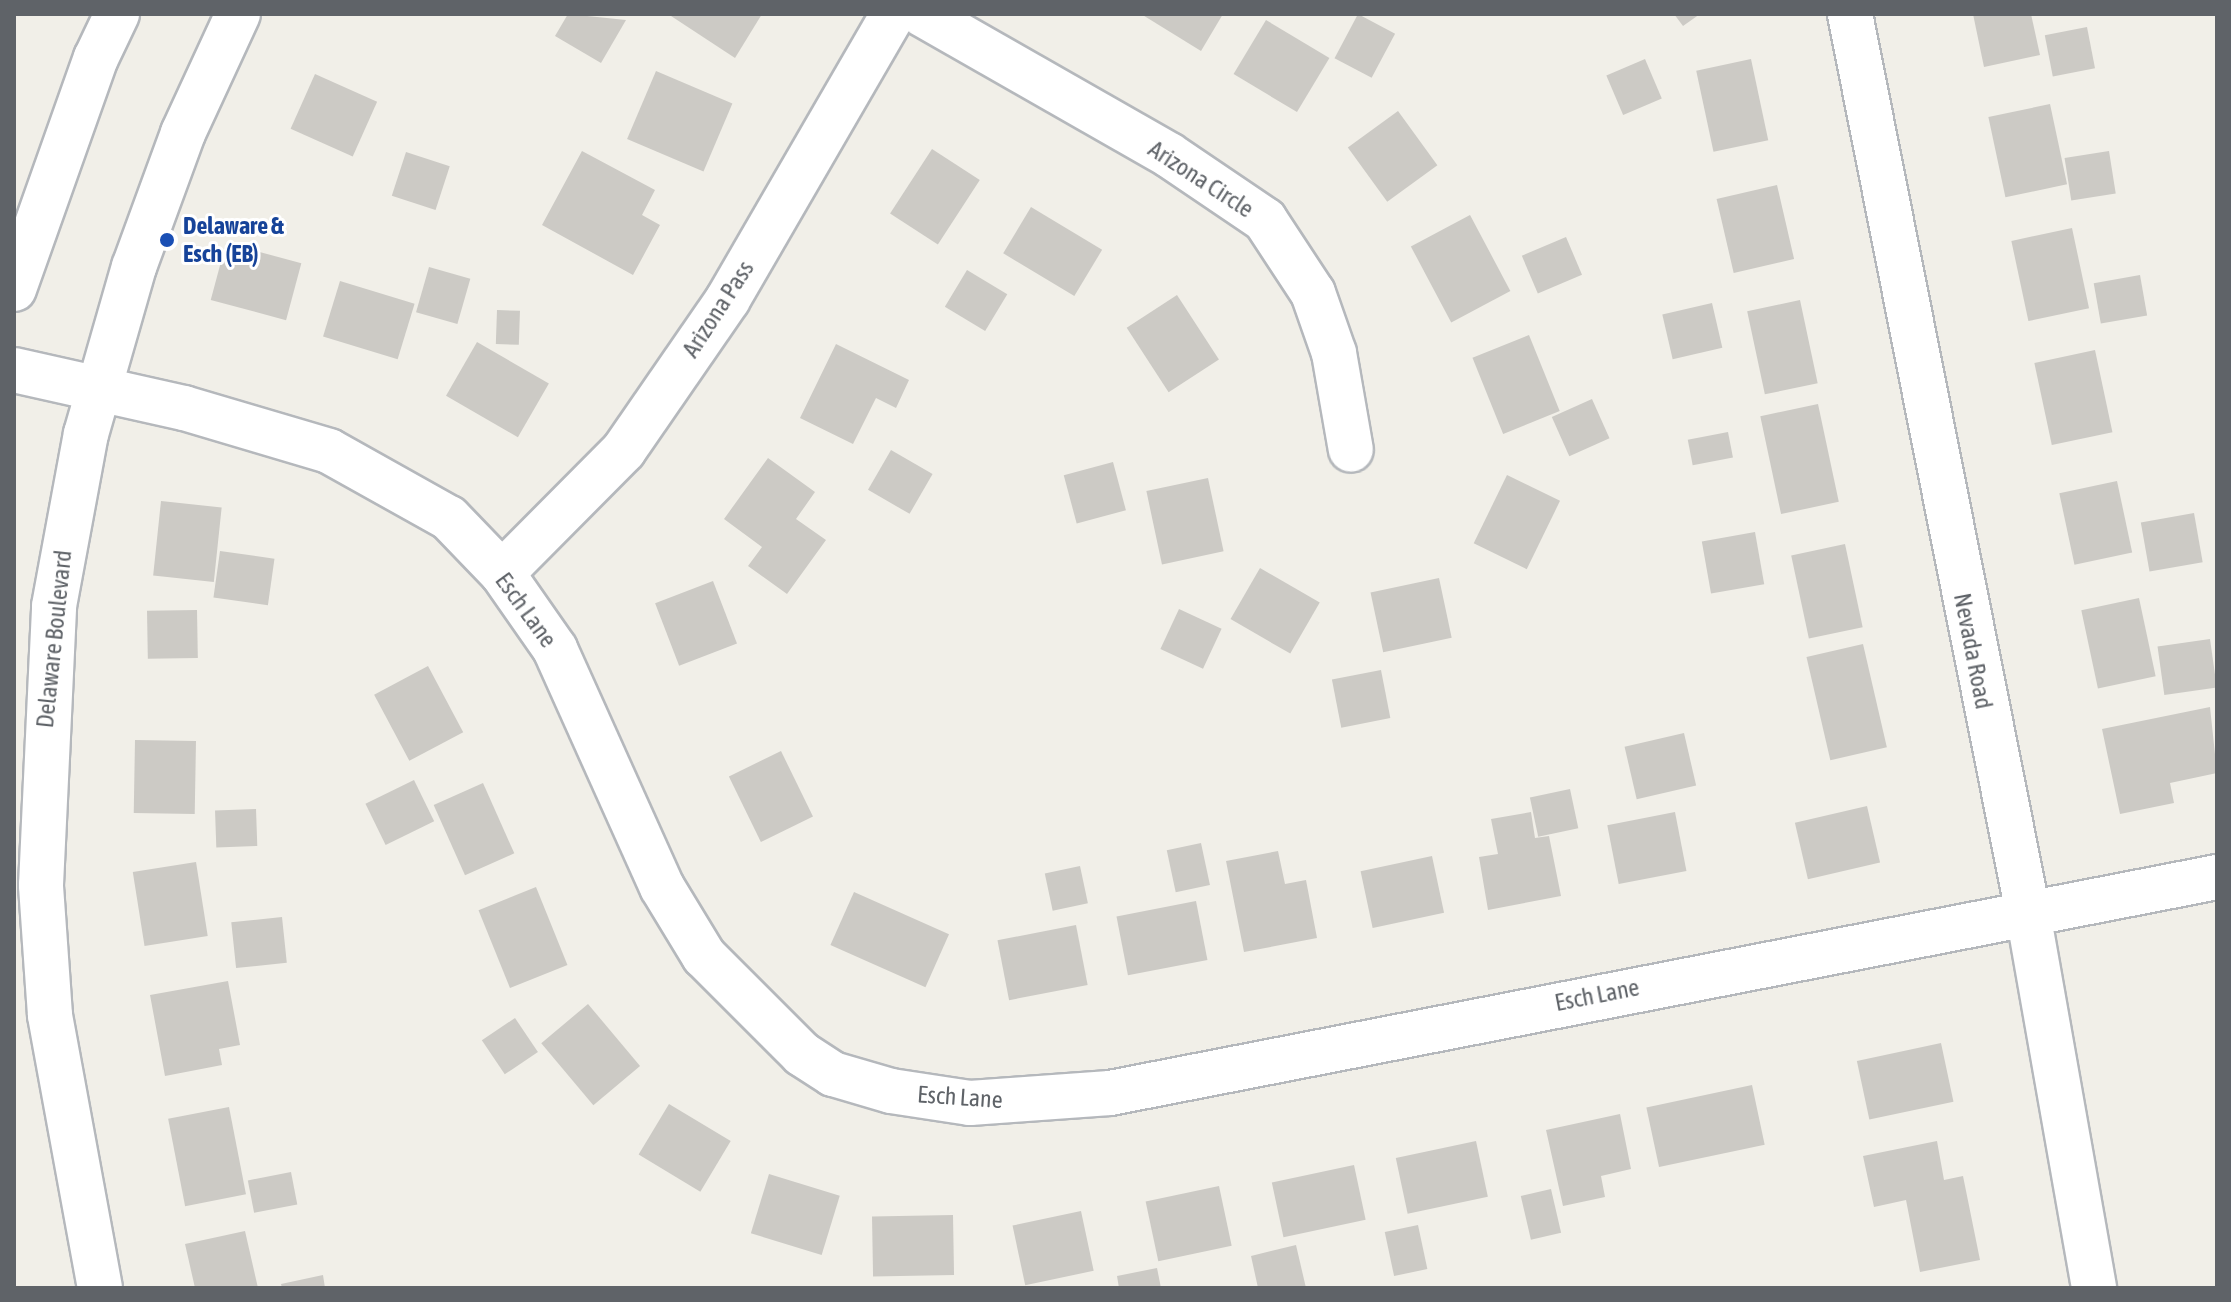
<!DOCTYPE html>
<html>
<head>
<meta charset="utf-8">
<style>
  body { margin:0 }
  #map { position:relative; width:2231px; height:1302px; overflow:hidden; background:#f1efe8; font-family:"Asap Condensed",sans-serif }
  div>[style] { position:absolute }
  .building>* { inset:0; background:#cccac5; transform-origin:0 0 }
  .roads { filter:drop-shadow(2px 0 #b5b8bc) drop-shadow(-2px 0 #b5b8bc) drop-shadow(0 2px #b5b8bc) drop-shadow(0 -2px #b5b8bc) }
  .minor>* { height:44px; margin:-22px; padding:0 22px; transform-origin:22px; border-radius:22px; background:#fff }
  .dots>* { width:22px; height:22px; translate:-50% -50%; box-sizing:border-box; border:4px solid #fff; border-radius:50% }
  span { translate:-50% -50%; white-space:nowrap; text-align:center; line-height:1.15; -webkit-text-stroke:6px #fff; paint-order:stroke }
  .street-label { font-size:24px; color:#5f6368 }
  .transit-label { font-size:24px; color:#164399; font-weight:700 }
  .left { translate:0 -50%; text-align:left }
  .frame { position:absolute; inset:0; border:16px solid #5f6368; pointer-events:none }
</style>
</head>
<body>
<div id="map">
  <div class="building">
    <i style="clip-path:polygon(568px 14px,626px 20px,601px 63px,555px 36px)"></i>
    <i style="clip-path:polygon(668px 14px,762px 14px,735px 58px)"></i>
    <i style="clip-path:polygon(1141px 14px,1223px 14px,1201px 51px)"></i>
    <i style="left:1358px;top:14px;width:42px;height:50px;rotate:28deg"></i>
    <i style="clip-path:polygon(1674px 14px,1700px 14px,1683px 26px)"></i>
    <i style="clip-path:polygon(1973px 14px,2031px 14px,2040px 55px,1984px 67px)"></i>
    <i style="left:1266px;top:20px;width:74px;height:63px;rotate:31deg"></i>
    <i style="left:2087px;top:27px;width:42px;height:43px;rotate:79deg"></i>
    <i style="left:1645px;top:59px;width:43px;height:42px;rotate:67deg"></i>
    <i style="left:1751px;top:59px;width:83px;height:56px;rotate:78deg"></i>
    <i style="left:656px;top:71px;width:83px;height:74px;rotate:23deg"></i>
    <i style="left:315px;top:74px;width:68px;height:60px;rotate:24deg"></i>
    <i style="left:2050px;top:104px;width:82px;height:63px;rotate:78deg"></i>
    <i style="left:1398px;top:111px;width:67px;height:62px;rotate:54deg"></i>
    <i style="left:932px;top:149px;width:57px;height:77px;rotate:33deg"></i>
    <i style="clip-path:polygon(582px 151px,655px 190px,642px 215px,660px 225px,633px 275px,542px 225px)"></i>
    <i style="left:2109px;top:151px;width:43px;height:45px;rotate:81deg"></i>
    <i style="left:406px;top:152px;width:46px;height:46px;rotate:18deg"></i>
    <i style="left:1777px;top:185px;width:76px;height:62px;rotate:77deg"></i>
    <i style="left:1031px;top:207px;width:83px;height:54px;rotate:31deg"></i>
    <i style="left:1470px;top:215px;width:86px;height:67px;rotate:62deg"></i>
    <i style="left:2072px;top:228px;width:82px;height:62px;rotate:78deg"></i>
    <i style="left:1566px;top:237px;width:41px;height:48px;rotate:67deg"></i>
    <i style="left:226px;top:243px;width:78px;height:59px;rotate:15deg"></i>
    <i style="left:429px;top:267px;width:43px;height:47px;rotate:16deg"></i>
    <i style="left:967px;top:270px;width:47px;height:43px;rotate:31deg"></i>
    <i style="left:2140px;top:275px;width:41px;height:47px;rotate:80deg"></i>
    <i style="left:340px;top:281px;width:78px;height:58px;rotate:17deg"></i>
    <i style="left:1177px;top:295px;width:77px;height:60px;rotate:57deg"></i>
    <i style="left:1800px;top:300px;width:85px;height:54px;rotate:78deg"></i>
    <i style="left:1712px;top:303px;width:46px;height:51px;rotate:77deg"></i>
    <i style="left:497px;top:310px;width:23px;height:34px;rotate:2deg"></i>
    <i style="left:1529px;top:335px;width:82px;height:61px;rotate:68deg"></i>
    <i style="left:477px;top:342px;width:83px;height:62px;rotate:30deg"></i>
    <i style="clip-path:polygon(836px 344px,909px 380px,896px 408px,876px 398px,853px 444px,800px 418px)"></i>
    <i style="left:2095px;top:350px;width:84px;height:62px;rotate:78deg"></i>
    <i style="left:1592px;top:399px;width:43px;height:44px;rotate:66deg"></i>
    <i style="left:1818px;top:404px;width:100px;height:59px;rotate:78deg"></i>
    <i style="left:1728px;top:432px;width:26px;height:41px;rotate:79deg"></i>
    <i style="left:891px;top:450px;width:48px;height:46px;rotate:30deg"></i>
    <i style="clip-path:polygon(768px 458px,815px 492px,796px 519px,826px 540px,787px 594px,748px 566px,762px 547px,724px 519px)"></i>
    <i style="left:1113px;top:462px;width:50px;height:51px;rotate:75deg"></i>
    <i style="left:1507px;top:475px;width:59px;height:76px;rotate:26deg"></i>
    <i style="left:1208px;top:478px;width:75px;height:63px;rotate:78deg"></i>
    <i style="left:2117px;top:481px;width:73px;height:59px;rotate:78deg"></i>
    <i style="left:161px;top:501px;width:61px;height:75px;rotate:6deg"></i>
    <i style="left:2194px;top:513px;width:50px;height:54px;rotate:80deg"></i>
    <i style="left:1755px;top:532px;width:53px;height:54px;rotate:80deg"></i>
    <i style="left:1845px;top:544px;width:85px;height:55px;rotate:78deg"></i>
    <i style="left:220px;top:551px;width:55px;height:47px;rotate:8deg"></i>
    <i style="left:1260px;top:568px;width:69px;height:59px;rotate:30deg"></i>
    <i style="left:1439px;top:578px;width:61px;height:70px;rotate:78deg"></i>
    <i style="left:713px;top:581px;width:67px;height:62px;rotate:69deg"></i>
    <i style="left:2139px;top:598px;width:80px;height:59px;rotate:78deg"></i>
    <i style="left:1179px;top:609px;width:47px;height:44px;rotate:25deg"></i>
    <i style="left:197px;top:610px;width:48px;height:50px;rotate:89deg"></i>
    <i style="left:2210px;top:639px;width:49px;height:53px;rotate:82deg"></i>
    <i style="left:1863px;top:644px;width:106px;height:58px;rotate:77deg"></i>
    <i style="left:428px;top:666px;width:75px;height:61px;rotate:62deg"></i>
    <i style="left:1381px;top:670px;width:49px;height:50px;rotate:79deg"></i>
    <i style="clip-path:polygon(2210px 707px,2217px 773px,2170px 783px,2174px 803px,2120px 814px,2102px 729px)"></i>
    <i style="left:1684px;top:733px;width:54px;height:61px;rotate:77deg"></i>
    <i style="left:135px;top:740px;width:61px;height:73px;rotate:1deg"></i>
    <i style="left:781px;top:751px;width:73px;height:58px;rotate:64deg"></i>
    <i style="left:414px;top:780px;width:46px;height:54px;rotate:64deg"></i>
    <i style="left:483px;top:783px;width:77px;height:54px;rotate:66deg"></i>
    <i style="left:1570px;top:789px;width:40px;height:41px;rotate:78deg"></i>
    <i style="left:1867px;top:806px;width:58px;height:74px;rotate:77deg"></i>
    <i style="left:256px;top:809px;width:37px;height:41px;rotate:88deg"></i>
    <i style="clip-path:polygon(1531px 812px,1535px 838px,1549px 836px,1561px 896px,1488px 910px,1479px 857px,1498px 854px,1491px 819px)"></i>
    <i style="left:1675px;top:812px;width:60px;height:69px;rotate:79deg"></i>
    <i style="left:1201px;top:843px;width:43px;height:35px;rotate:78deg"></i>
    <i style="clip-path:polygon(1278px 851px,1285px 884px,1306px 880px,1317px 938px,1244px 952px,1226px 861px)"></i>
    <i style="left:1432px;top:856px;width:58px;height:73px;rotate:78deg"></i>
    <i style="left:196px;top:862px;width:75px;height:64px;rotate:81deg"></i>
    <i style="left:1080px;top:866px;width:38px;height:36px;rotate:78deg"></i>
    <i style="left:536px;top:887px;width:84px;height:62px;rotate:68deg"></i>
    <i style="left:854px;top:892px;width:104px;height:58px;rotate:24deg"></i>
    <i style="left:1196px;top:901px;width:60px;height:81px;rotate:79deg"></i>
    <i style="left:282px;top:917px;width:46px;height:51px;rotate:84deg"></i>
    <i style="left:1076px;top:925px;width:61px;height:80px;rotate:79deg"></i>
    <i style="clip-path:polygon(228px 981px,240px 1045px,219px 1049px,222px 1065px,165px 1076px,150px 995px)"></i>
    <i style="left:588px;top:1004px;width:81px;height:61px;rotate:50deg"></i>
    <i style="left:515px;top:1018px;width:41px;height:40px;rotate:56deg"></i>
    <i style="left:1941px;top:1043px;width:60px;height:86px;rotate:78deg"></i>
    <i style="left:1752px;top:1085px;width:61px;height:108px;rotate:78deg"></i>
    <i style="left:669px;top:1104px;width:72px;height:59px;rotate:31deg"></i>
    <i style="left:229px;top:1107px;width:89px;height:62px;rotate:79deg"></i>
    <i style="clip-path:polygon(1620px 1114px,1631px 1169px,1601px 1176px,1605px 1197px,1563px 1206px,1546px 1130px)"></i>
    <i style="left:1476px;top:1141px;width:57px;height:82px;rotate:78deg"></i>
    <i style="clip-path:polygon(1937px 1141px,1944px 1180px,1963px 1176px,1980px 1260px,1920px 1272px,1906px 1200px,1874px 1207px,1863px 1156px)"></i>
    <i style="left:1354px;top:1165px;width:56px;height:84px;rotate:78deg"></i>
    <i style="left:291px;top:1172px;width:33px;height:44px;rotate:79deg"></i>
    <i style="left:769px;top:1174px;width:74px;height:62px;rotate:17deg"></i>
    <i style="left:1219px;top:1186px;width:61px;height:75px;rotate:78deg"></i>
    <i style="left:1551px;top:1189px;width:45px;height:31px;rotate:77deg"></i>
    <i style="left:1081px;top:1211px;width:61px;height:70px;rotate:78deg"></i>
    <i style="left:953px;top:1215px;width:60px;height:81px;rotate:89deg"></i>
    <i style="left:1418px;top:1225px;width:45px;height:34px;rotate:78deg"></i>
    <i style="clip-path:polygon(245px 1231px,258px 1288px,195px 1288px,185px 1244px)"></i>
    <i style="clip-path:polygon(1296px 1245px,1306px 1288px,1258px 1288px,1251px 1256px)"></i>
    <i style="clip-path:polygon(1157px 1268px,1161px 1288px,1119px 1288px,1117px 1276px)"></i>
    <i style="clip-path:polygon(323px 1275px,325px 1288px,282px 1288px,281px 1284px)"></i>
  </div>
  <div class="roads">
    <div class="minor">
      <i style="left:922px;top:14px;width:284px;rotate:29.7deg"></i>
      <i style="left:1169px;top:155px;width:116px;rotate:34.1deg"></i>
      <i style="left:1265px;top:220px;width:87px;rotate:56.7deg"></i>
      <i style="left:1313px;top:293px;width:64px;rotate:70.7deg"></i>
      <i style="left:1334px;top:353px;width:98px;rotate:80.1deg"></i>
      <i style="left:1850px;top:14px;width:916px;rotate:78.8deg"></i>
      <i style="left:2028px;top:913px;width:381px;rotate:80deg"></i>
      <i style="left:14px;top:289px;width:245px;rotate:-70.5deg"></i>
      <i style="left:96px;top:58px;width:49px;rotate:-64.5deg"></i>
      <i style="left:14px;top:370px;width:174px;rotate:12.6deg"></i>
      <i style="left:184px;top:408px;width:151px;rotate:16.5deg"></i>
      <i style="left:329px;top:451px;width:137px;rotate:29.2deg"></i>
      <i style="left:449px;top:518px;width:76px;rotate:46.1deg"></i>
      <i style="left:502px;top:573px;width:93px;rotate:55.1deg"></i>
      <i style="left:555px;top:649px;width:261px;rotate:65.8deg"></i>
      <i style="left:662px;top:887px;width:81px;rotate:58.7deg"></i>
      <i style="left:704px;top:956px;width:139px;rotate:45deg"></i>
      <i style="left:802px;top:1054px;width:37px;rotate:33deg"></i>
      <i style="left:833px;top:1074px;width:60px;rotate:16.3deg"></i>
      <i style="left:891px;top:1091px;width:80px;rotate:8.6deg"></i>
      <i style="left:970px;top:1103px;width:140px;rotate:-4.1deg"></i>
      <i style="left:1110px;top:1093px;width:1128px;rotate:-11.04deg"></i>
      <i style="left:502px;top:573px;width:173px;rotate:-45.2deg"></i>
      <i style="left:624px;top:450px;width:183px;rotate:-55.4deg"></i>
      <i style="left:728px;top:299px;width:329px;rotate:-59.9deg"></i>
      <i style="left:100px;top:1288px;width:278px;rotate:-100.4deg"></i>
      <i style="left:50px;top:1015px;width:130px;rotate:-94deg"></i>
      <i style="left:41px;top:885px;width:279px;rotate:-87.3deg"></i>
      <i style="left:54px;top:606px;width:175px;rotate:-79.5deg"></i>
      <i style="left:86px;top:434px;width:174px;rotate:-74deg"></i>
      <i style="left:134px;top:267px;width:143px;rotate:-69.9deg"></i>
      <i style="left:183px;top:133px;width:131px;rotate:-65.2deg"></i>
    </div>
  </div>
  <div class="dots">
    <i style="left:167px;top:240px;background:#1a4fb4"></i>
  </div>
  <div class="street-label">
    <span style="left:1201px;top:179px;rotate:33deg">Arizona Circle</span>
    <span style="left:718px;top:309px;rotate:-57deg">Arizona Pass</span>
    <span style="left:526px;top:610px;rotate:54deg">Esch Lane</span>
    <span style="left:54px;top:639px;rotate:-84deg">Delaware Boulevard</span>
    <span style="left:1973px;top:651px;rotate:79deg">Nevada Road</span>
    <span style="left:1597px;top:995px;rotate:-11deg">Esch Lane</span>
    <span style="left:960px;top:1097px;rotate:4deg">Esch Lane</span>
  </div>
  <div class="transit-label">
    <span class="left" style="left:183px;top:240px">Delaware &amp;<br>Esch (EB)</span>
  </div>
  <div class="frame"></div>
</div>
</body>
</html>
